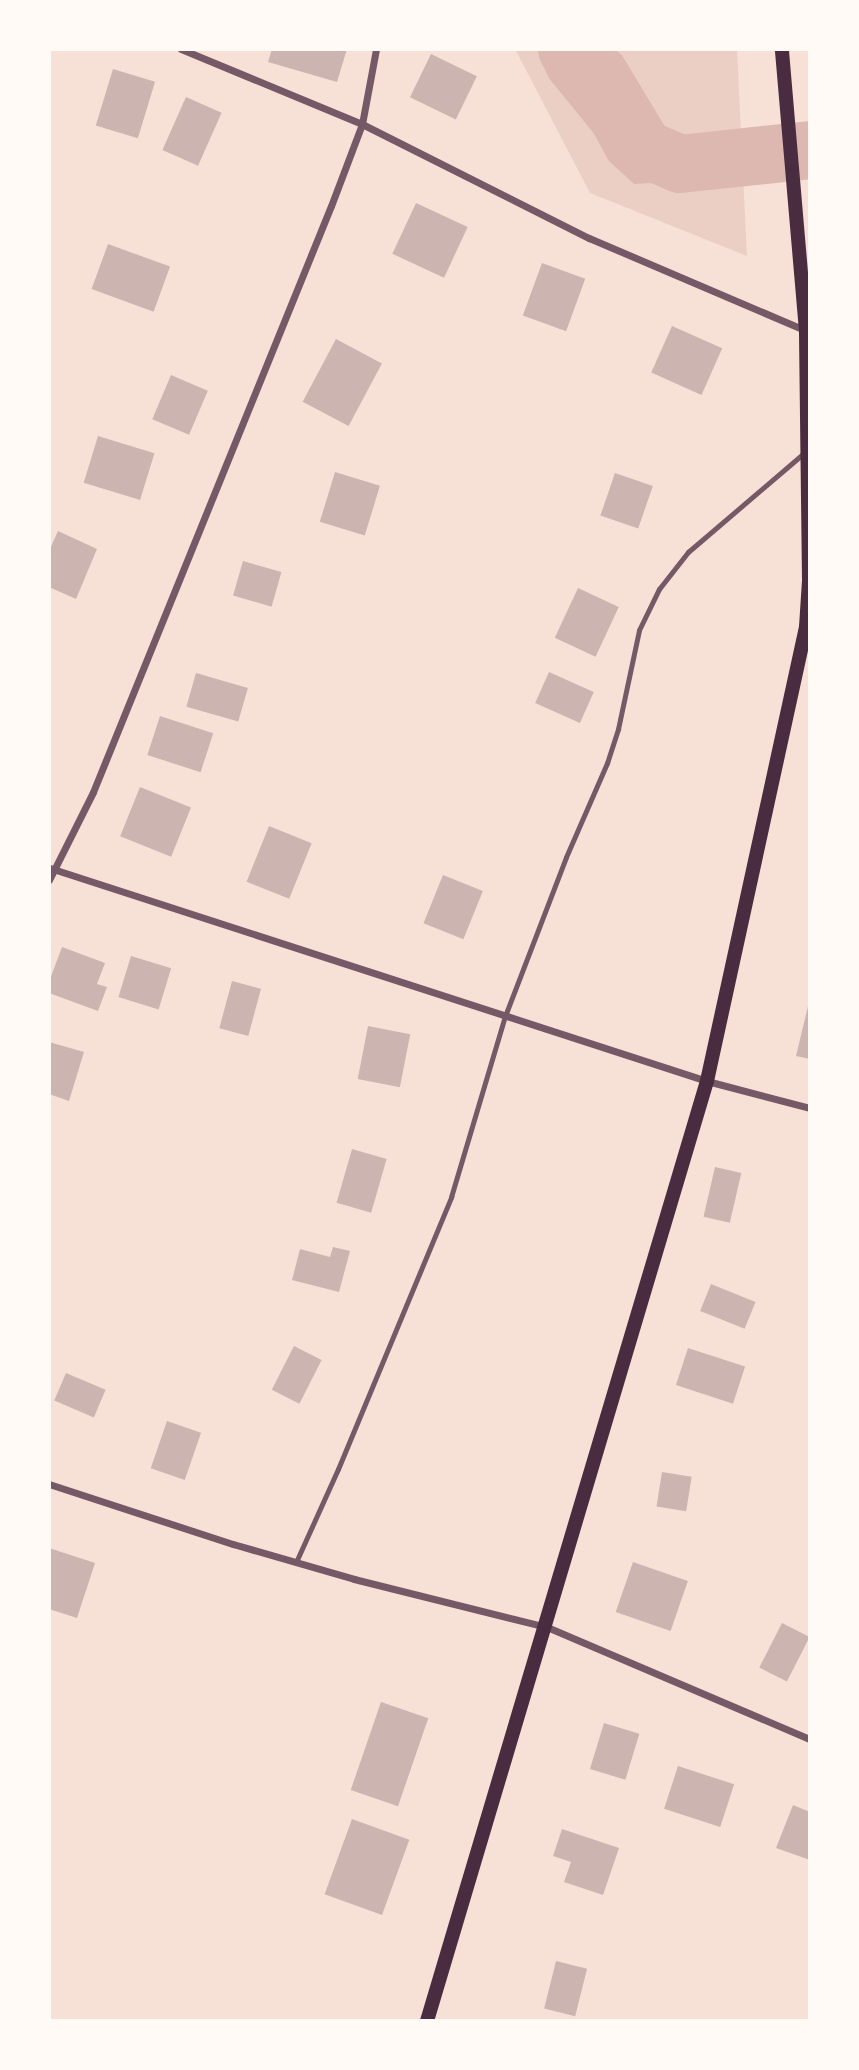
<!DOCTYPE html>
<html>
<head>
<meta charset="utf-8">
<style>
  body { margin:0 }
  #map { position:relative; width:859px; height:2070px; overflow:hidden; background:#f7e1d7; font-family:"Sofia Sans Condensed",sans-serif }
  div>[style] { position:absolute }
  .green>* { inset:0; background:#ebcfc5 }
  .water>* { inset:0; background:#dcb8b0 }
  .river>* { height:58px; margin:-29px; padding:0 29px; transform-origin:29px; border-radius:29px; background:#dcb8b0 }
  .building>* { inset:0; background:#ccb4b1; transform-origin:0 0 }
  .service>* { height:5px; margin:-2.5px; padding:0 2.5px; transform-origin:2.5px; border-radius:2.5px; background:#755966 }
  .minor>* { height:7px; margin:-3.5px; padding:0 3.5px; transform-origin:3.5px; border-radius:3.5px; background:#755966 }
  .secondary>* { height:14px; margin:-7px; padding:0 7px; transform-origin:7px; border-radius:7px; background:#4a2c40 }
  span { translate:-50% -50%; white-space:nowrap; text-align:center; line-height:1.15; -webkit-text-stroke:6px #fffaf5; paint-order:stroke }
  .frame { position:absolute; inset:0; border:51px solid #fffaf5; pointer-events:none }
</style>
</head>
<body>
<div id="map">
  <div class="green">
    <i style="clip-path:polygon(515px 49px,549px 49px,608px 160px,669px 176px,680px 164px,678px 148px,622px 55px,615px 49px,737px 49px,747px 256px,590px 193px)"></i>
  </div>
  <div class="water">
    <i style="clip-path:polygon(549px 49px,615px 49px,622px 55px,678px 148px,680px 164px,669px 176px,652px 183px,634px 184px,608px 160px)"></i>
  </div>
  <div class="river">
    <i style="left:567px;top:49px;width:16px;rotate:63deg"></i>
    <i style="left:574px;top:63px;width:109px;rotate:50.9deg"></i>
    <i style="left:643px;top:148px;width:40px;rotate:23.4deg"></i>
    <i style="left:680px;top:164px;width:131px;rotate:-6.1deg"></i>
  </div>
  <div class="building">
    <i style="clip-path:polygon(272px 49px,347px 49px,337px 82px,268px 62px)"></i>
    <i style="left:431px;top:54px;width:51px;height:48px;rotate:26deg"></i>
    <i style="left:113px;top:69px;width:44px;height:59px;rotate:17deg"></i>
    <i style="left:186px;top:97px;width:39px;height:58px;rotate:24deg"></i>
    <i style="left:416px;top:203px;width:57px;height:56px;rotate:25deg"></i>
    <i style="left:108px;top:244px;width:66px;height:48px;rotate:20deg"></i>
    <i style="left:542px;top:263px;width:46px;height:56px;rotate:20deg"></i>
    <i style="left:672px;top:326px;width:55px;height:51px;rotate:24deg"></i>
    <i style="left:336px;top:339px;width:52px;height:71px;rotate:28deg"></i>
    <i style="left:171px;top:375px;width:40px;height:48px;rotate:23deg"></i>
    <i style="left:98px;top:436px;width:59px;height:49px;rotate:17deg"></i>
    <i style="left:335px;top:472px;width:47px;height:52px;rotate:17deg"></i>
    <i style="left:615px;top:473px;width:40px;height:45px;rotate:19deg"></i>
    <i style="clip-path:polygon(58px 531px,97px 549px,76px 599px,49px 587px,49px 551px)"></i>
    <i style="left:243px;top:561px;width:40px;height:36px;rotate:16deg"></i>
    <i style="left:578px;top:588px;width:45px;height:55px;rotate:25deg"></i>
    <i style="left:549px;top:672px;width:49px;height:34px;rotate:24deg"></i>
    <i style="left:196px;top:673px;width:54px;height:35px;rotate:16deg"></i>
    <i style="left:160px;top:716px;width:56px;height:41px;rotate:18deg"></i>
    <i style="left:140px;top:787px;width:55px;height:53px;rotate:22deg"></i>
    <i style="left:269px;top:826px;width:46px;height:60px;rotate:22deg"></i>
    <i style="left:443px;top:875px;width:43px;height:52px;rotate:22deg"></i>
    <i style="clip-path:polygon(62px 947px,105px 963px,97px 984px,107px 987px,98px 1011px,49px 993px,49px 982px)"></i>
    <i style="left:131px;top:956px;width:42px;height:43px;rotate:17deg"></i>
    <i style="left:232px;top:981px;width:30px;height:49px;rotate:15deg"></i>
    <i style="clip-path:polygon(809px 1002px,810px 1002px,810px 1059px,796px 1056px)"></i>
    <i style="left:368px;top:1026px;width:43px;height:54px;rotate:11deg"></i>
    <i style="clip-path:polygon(49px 1042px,84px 1052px,69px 1101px,49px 1094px)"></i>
    <i style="left:352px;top:1149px;width:36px;height:56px;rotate:16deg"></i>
    <i style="left:715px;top:1167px;width:27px;height:51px;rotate:13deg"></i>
    <i style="clip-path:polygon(333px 1247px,350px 1251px,339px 1292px,292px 1280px,300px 1249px,330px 1257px)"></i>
    <i style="left:711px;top:1284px;width:48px;height:29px;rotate:22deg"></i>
    <i style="left:294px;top:1346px;width:31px;height:49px;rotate:27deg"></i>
    <i style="left:688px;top:1348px;width:60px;height:39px;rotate:18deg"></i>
    <i style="left:66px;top:1373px;width:43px;height:30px;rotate:23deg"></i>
    <i style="left:167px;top:1421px;width:36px;height:50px;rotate:19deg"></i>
    <i style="left:662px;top:1472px;width:30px;height:35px;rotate:9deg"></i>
    <i style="clip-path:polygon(49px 1548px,95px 1563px,77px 1618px,49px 1609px)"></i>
    <i style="left:633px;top:1562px;width:58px;height:53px;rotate:19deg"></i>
    <i style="left:782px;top:1623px;width:31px;height:50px;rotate:27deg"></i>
    <i style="left:381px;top:1702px;width:50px;height:93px;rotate:19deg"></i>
    <i style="left:604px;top:1723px;width:37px;height:48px;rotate:17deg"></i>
    <i style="left:678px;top:1766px;width:59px;height:45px;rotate:18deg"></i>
    <i style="clip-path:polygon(793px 1805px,810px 1812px,810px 1860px,776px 1848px)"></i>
    <i style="left:352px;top:1819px;width:61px;height:80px;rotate:20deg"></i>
    <i style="clip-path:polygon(562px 1829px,619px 1848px,603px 1895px,564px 1882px,571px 1862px,553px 1856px)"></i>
    <i style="left:556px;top:1961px;width:32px;height:49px;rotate:14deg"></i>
  </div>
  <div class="service">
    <i style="left:296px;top:1562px;width:102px;rotate:-65.7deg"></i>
    <i style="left:338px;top:1469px;width:295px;rotate:-67.4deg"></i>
    <i style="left:451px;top:1197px;width:189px;rotate:-73.4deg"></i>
    <i style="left:505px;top:1016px;width:170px;rotate:-69deg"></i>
    <i style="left:566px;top:857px;width:103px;rotate:-66.4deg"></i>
    <i style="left:607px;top:763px;width:36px;rotate:-72deg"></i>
    <i style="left:618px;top:729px;width:101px;rotate:-78deg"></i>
    <i style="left:639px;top:630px;width:46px;rotate:-64deg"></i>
    <i style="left:659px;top:589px;width:47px;rotate:-51.9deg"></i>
    <i style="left:688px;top:552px;width:154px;rotate:-40.5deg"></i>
  </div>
  <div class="minor">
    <i style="left:181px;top:49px;width:196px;rotate:22.5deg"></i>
    <i style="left:362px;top:124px;width:254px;rotate:26.7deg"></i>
    <i style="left:589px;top:238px;width:235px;rotate:23.1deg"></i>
    <i style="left:50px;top:868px;width:691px;rotate:17.96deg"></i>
    <i style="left:707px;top:1081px;width:106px;rotate:14.7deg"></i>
    <i style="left:49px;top:880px;width:98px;rotate:-63.4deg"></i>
    <i style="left:93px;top:792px;width:632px;rotate:-67.9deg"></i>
    <i style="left:331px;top:206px;width:88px;rotate:-69.3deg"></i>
    <i style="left:362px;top:124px;width:76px;rotate:-79.4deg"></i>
    <i style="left:49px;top:1484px;width:194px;rotate:18.1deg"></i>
    <i style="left:233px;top:1544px;width:126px;rotate:16.1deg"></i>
    <i style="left:354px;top:1579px;width:199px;rotate:14deg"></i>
    <i style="left:547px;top:1627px;width:286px;rotate:23.1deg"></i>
  </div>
  <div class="secondary">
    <i style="left:427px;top:2021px;width:981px;rotate:-73.41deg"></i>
    <i style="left:707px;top:1081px;width:465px;rotate:-77.7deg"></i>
    <i style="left:806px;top:627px;width:47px;rotate:-86.3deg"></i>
    <i style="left:809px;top:580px;width:249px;rotate:-90.7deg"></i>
    <i style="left:806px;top:331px;width:283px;rotate:-94.9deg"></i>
  </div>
  <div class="frame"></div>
</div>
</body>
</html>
